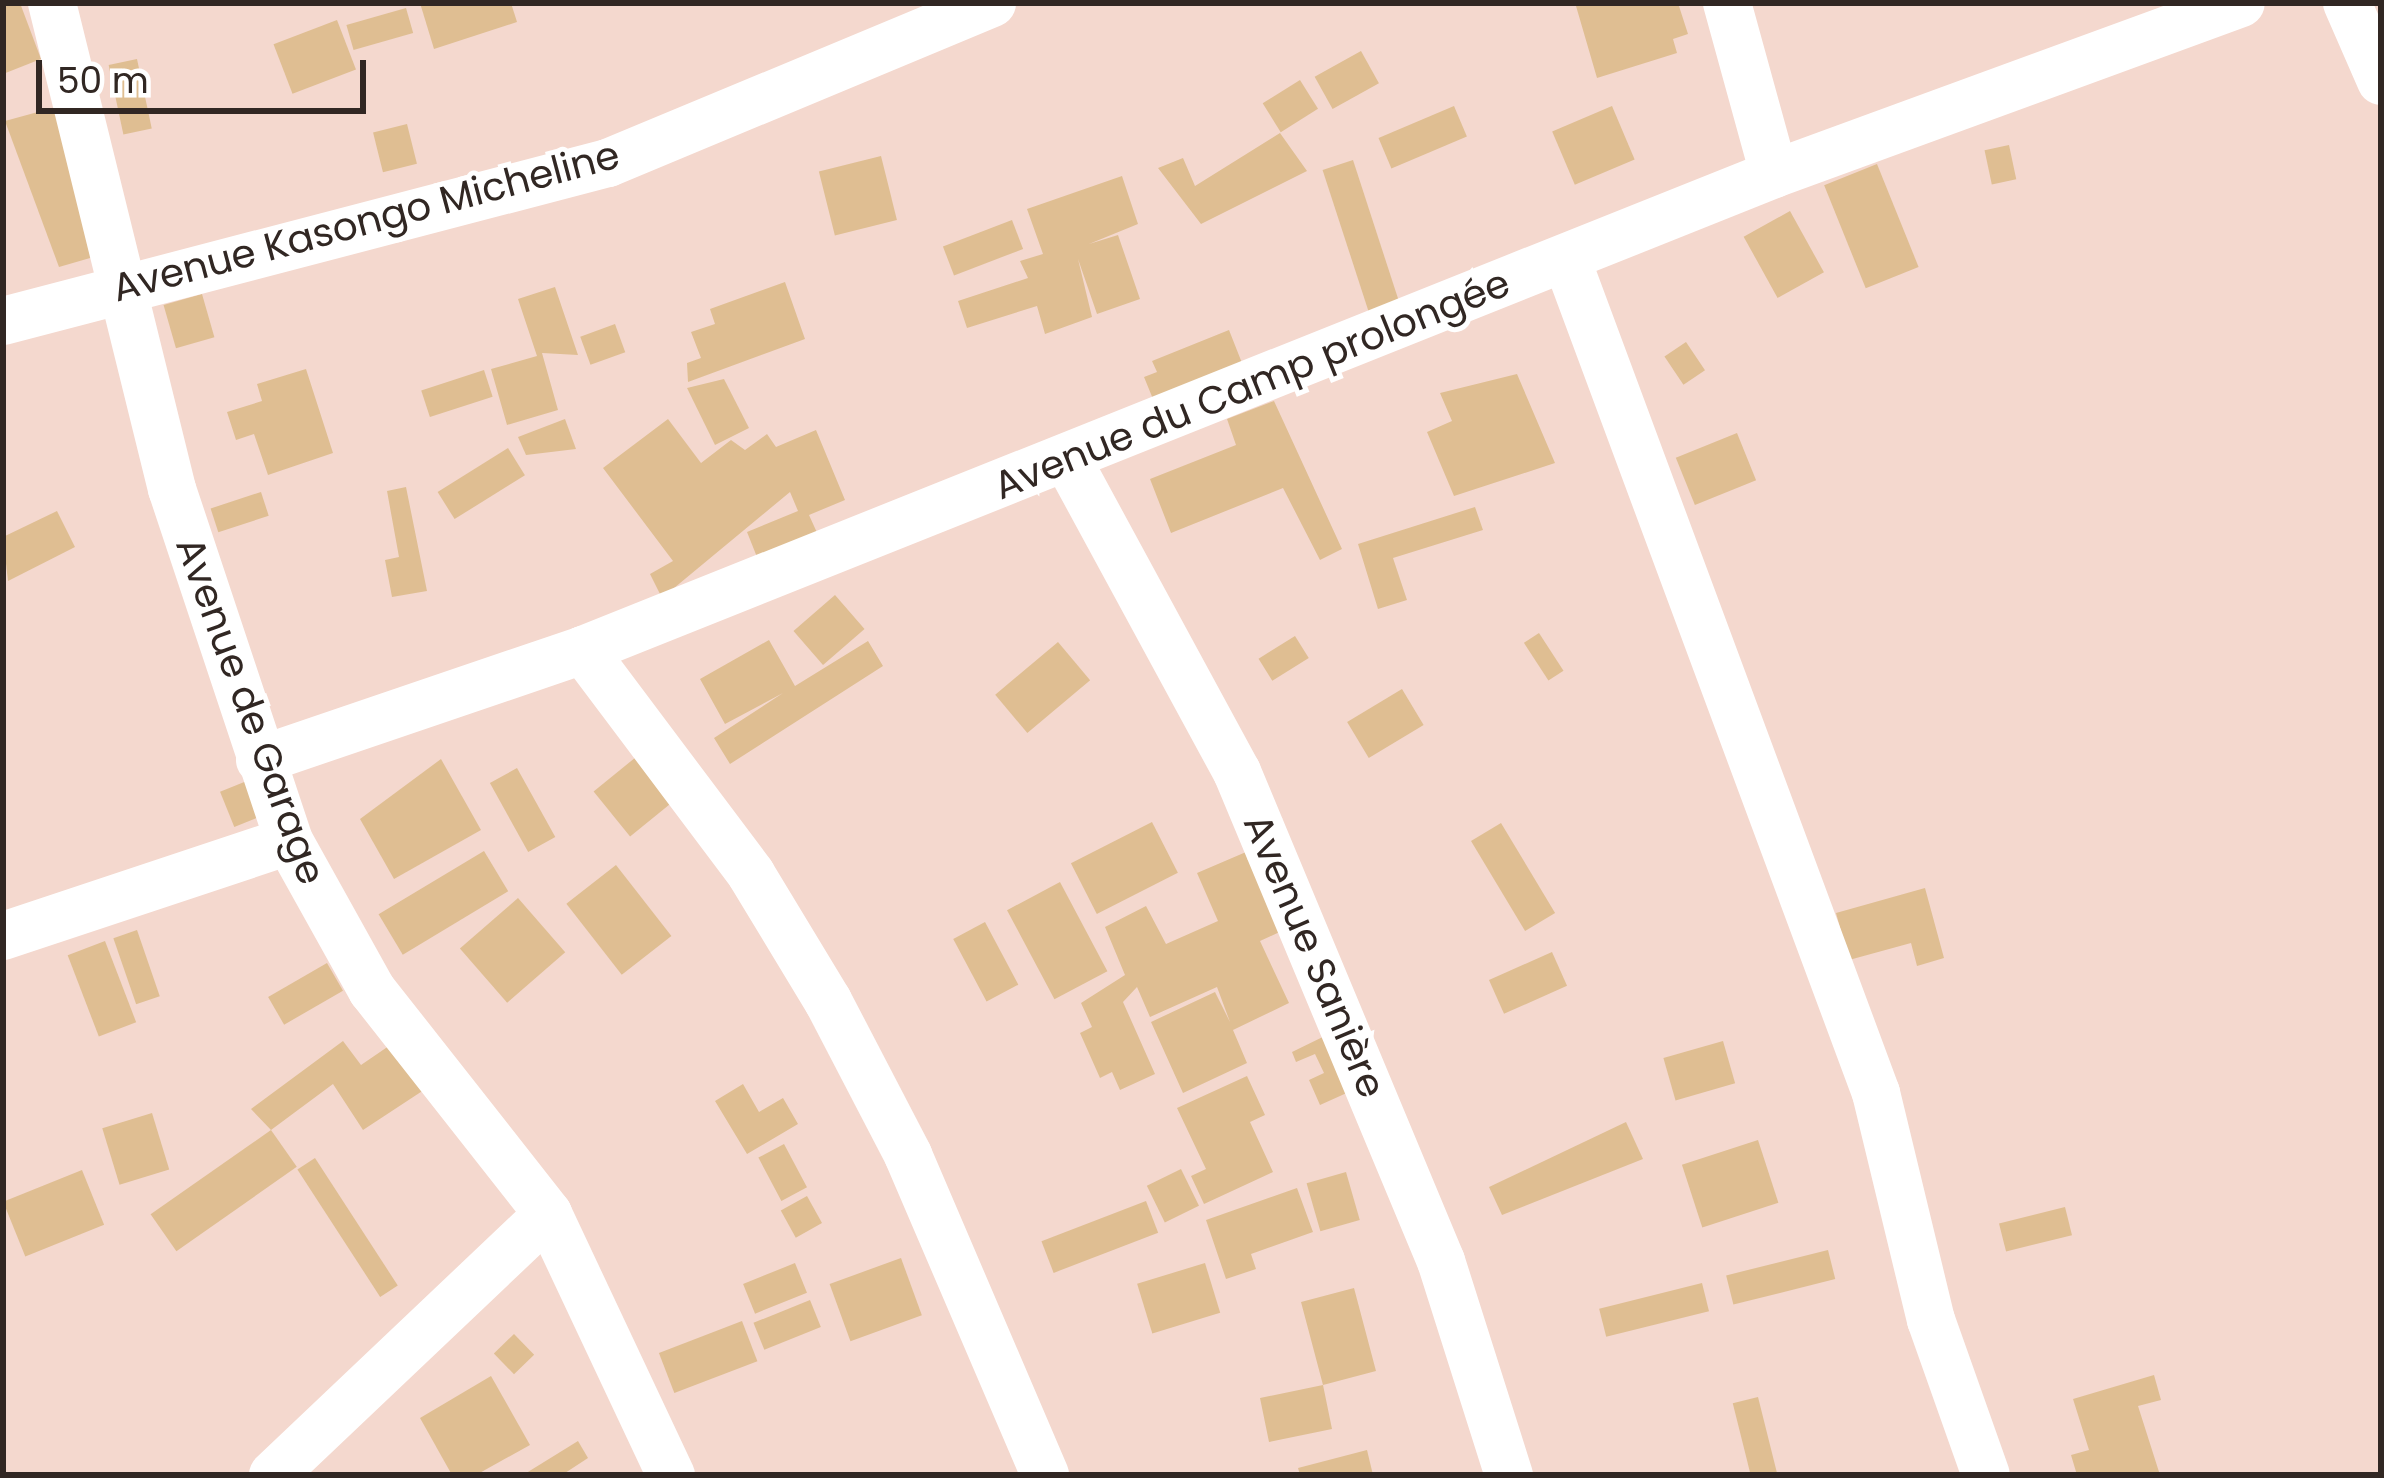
<!DOCTYPE html>
<html>
<head>
<meta charset="utf-8">
<style>
  body { margin:0 }
  #map { position:relative; width:2384px; height:1478px; overflow:hidden; background:#f4d8ce; font-family:Poppins,sans-serif }
  div>[style] { position:absolute }
  .building>* { inset:0; background:#dfbe92; transform-origin:0 0 }
  .street>* { height:48px; margin:-24px; padding:0 24px; transform-origin:24px; border-radius:24px; background:#fff }
  span { translate:-50% -50%; white-space:nowrap; text-align:center; line-height:1.15; -webkit-text-stroke:10px #fff; paint-order:stroke }
  .street-label { font-size:39px; color:#312723 }
  .frame { position:absolute; inset:0; border:6px solid #312723; pointer-events:none }
  .scale { position:absolute; left:36px; top:60px; width:330px; height:54px; box-sizing:border-box; border:6px solid #312723; border-top:0; padding-left:15px; font-size:36px; line-height:42px; white-space:nowrap; color:#312723; -webkit-text-stroke:9px #fff; paint-order:stroke }
</style>
</head>
<body>
<div id="map">
  <div class="building">
    <i style="clip-path:polygon(3px 3px,20px 3px,41px 59px,3px 74px)"></i>
    <i style="clip-path:polygon(420px 3px,511px 3px,517px 22px,434px 49px)"></i>
    <i style="clip-path:polygon(1678px 3px,1688px 34px,1673px 39px,1677px 53px,1597px 78px,1576px 6px)"></i>
    <i style="left:406px;top:8px;width:26px;height:62px;rotate:74deg"></i>
    <i style="left:337px;top:20px;width:53px;height:68px;rotate:69deg"></i>
    <i style="left:1361px;top:51px;width:37px;height:53px;rotate:61deg"></i>
    <i style="left:137px;top:59px;width:71px;height:29px;rotate:78deg"></i>
    <i style="left:1300px;top:80px;width:34px;height:44px;rotate:58deg"></i>
    <i style="clip-path:polygon(67px 104px,97px 256px,59px 267px,5px 121px)"></i>
    <i style="left:1454px;top:106px;width:33px;height:82px;rotate:67deg"></i>
    <i style="left:1612px;top:106px;width:58px;height:65px;rotate:67deg"></i>
    <i style="left:407px;top:124px;width:41px;height:35px;rotate:76deg"></i>
    <i style="clip-path:polygon(1280px 133px,1307px 171px,1201px 224px,1158px 168px,1183px 158px,1195px 186px)"></i>
    <i style="left:2009px;top:145px;width:35px;height:25px;rotate:78deg"></i>
    <i style="left:881px;top:156px;width:66px;height:64px;rotate:76deg"></i>
    <i style="left:1353px;top:160px;width:161px;height:32px;rotate:72deg"></i>
    <i style="left:1877px;top:164px;width:111px;height:57px;rotate:68deg"></i>
    <i style="clip-path:polygon(1122px 176px,1138px 224px,1089px 244px,1118px 235px,1140px 299px,1097px 314px,1078px 259px,1092px 317px,1045px 334px,1037px 306px,967px 328px,958px 301px,1028px 278px,1020px 261px,1043px 254px,1027px 209px)"></i>
    <i style="left:1790px;top:211px;width:70px;height:53px;rotate:61deg"></i>
    <i style="left:1012px;top:220px;width:31px;height:74px;rotate:69deg"></i>
    <i style="clip-path:polygon(785px 282px,805px 339px,688px 382px,687px 363px,701px 358px,691px 332px,715px 324px,710px 309px)"></i>
    <i style="clip-path:polygon(555px 287px,578px 355px,542px 353px,558px 410px,507px 425px,491px 369px,537px 356px,518px 299px)"></i>
    <i style="left:202px;top:294px;width:45px;height:40px;rotate:74deg"></i>
    <i style="left:615px;top:324px;width:30px;height:37px;rotate:70deg"></i>
    <i style="clip-path:polygon(1229px 330px,1242px 363px,1153px 399px,1144px 377px,1157px 372px,1152px 361px)"></i>
    <i style="left:1686px;top:342px;width:34px;height:26px;rotate:56deg"></i>
    <i style="clip-path:polygon(306px 369px,333px 453px,268px 475px,254px 434px,236px 440px,227px 412px,262px 401px,257px 384px)"></i>
    <i style="left:484px;top:370px;width:28px;height:66px;rotate:72deg"></i>
    <i style="clip-path:polygon(1517px 374px,1555px 463px,1454px 496px,1427px 432px,1452px 421px,1440px 393px)"></i>
    <i style="clip-path:polygon(724px 379px,749px 428px,715px 445px,687px 388px)"></i>
    <i style="clip-path:polygon(1274px 401px,1342px 549px,1320px 560px,1283px 488px,1171px 533px,1150px 479px,1236px 445px,1227px 419px)"></i>
    <i style="clip-path:polygon(565px 419px,576px 449px,526px 455px,518px 437px)"></i>
    <i style="clip-path:polygon(668px 419px,701px 463px,731px 440px,745px 450px,767px 434px,776px 447px,816px 430px,845px 500px,809px 515px,819px 537px,759px 562px,747px 532px,798px 511px,790px 492px,662px 598px,650px 574px,673px 561px,603px 468px)"></i>
    <i style="left:1737px;top:433px;width:51px;height:66px;rotate:68deg"></i>
    <i style="left:508px;top:448px;width:32px;height:83px;rotate:58deg"></i>
    <i style="clip-path:polygon(406px 487px,427px 591px,392px 597px,385px 560px,399px 557px,387px 491px)"></i>
    <i style="left:261px;top:492px;width:25px;height:53px;rotate:72deg"></i>
    <i style="clip-path:polygon(1475px 507px,1483px 530px,1393px 558px,1407px 600px,1378px 609px,1358px 544px)"></i>
    <i style="clip-path:polygon(57px 511px,75px 547px,8px 581px,3px 537px)"></i>
    <i style="left:835px;top:595px;width:45px;height:55px;rotate:49deg"></i>
    <i style="left:1539px;top:633px;width:45px;height:18px;rotate:57deg"></i>
    <i style="left:1295px;top:636px;width:26px;height:43px;rotate:58deg"></i>
    <i style="clip-path:polygon(769px 640px,795px 686px,868px 641px,883px 666px,730px 764px,714px 738px,783px 693px,725px 724px,700px 679px)"></i>
    <i style="left:1058px;top:642px;width:50px;height:82px;rotate:50deg"></i>
    <i style="left:1402px;top:689px;width:42px;height:64px;rotate:59deg"></i>
    <i style="left:641px;top:753px;width:58px;height:61px;rotate:51deg"></i>
    <i style="clip-path:polygon(441px 759px,481px 830px,394px 879px,360px 819px)"></i>
    <i style="left:517px;top:768px;width:79px;height:31px;rotate:61deg"></i>
    <i style="left:259px;top:776px;width:38px;height:42px;rotate:68deg"></i>
    <i style="left:1152px;top:822px;width:57px;height:91px;rotate:63deg"></i>
    <i style="left:1501px;top:823px;width:105px;height:35px;rotate:59deg"></i>
    <i style="clip-path:polygon(1253px 849px,1286px 929px,1260px 941px,1289px 1003px,1233px 1030px,1247px 1063px,1183px 1093px,1151px 1022px,1215px 992px,1230px 1022px,1217px 987px,1150px 1017px,1137px 987px,1123px 1002px,1155px 1074px,1120px 1090px,1112px 1072px,1100px 1078px,1080px 1033px,1092px 1027px,1081px 1003px,1125px 975px,1105px 927px,1146px 906px,1166px 944px,1218px 921px,1197px 873px)"></i>
    <i style="left:484px;top:851px;width:47px;height:123px;rotate:59deg"></i>
    <i style="left:616px;top:865px;width:90px;height:63px;rotate:52deg"></i>
    <i style="left:1060px;top:882px;width:101px;height:60px;rotate:62deg"></i>
    <i style="clip-path:polygon(1925px 888px,1944px 958px,1917px 966px,1911px 943px,1849px 960px,1836px 913px)"></i>
    <i style="left:518px;top:898px;width:72px;height:77px;rotate:49deg"></i>
    <i style="left:985px;top:922px;width:71px;height:36px;rotate:62deg"></i>
    <i style="left:137px;top:930px;width:70px;height:25px;rotate:71deg"></i>
    <i style="left:105px;top:941px;width:87px;height:40px;rotate:69deg"></i>
    <i style="left:1552px;top:952px;width:37px;height:69px;rotate:66deg"></i>
    <i style="left:327px;top:963px;width:32px;height:68px;rotate:60deg"></i>
    <i style="clip-path:polygon(1335px 1031px,1360px 1087px,1320px 1105px,1309px 1080px,1324px 1073px,1315px 1054px,1296px 1062px,1292px 1052px)"></i>
    <i style="clip-path:polygon(402px 1037px,433px 1084px,363px 1130px,333px 1084px,271px 1130px,251px 1109px,343px 1041px,361px 1065px)"></i>
    <i style="left:1723px;top:1041px;width:44px;height:62px;rotate:74deg"></i>
    <i style="clip-path:polygon(1247px 1076px,1265px 1115px,1250px 1122px,1273px 1172px,1204px 1204px,1191px 1176px,1206px 1169px,1177px 1108px)"></i>
    <i style="clip-path:polygon(743px 1084px,759px 1112px,783px 1098px,798px 1124px,747px 1154px,715px 1101px)"></i>
    <i style="left:152px;top:1113px;width:59px;height:52px;rotate:73deg"></i>
    <i style="clip-path:polygon(1626px 1122px,1643px 1159px,1502px 1215px,1489px 1187px)"></i>
    <i style="left:271px;top:1130px;width:45px;height:147px;rotate:55deg"></i>
    <i style="left:1758px;top:1140px;width:66px;height:80px;rotate:72deg"></i>
    <i style="left:784px;top:1144px;width:49px;height:29px;rotate:62deg"></i>
    <i style="left:315px;top:1158px;width:152px;height:21px;rotate:57deg"></i>
    <i style="left:1181px;top:1169px;width:41px;height:38px;rotate:64deg"></i>
    <i style="left:82px;top:1170px;width:59px;height:85px;rotate:68deg"></i>
    <i style="left:1346px;top:1172px;width:50px;height:41px;rotate:74deg"></i>
    <i style="clip-path:polygon(1297px 1188px,1313px 1232px,1251px 1254px,1256px 1269px,1226px 1279px,1206px 1220px)"></i>
    <i style="left:807px;top:1196px;width:31px;height:30px;rotate:61deg"></i>
    <i style="left:1146px;top:1201px;width:34px;height:112px;rotate:69deg"></i>
    <i style="left:2065px;top:1207px;width:29px;height:68px;rotate:76deg"></i>
    <i style="left:1828px;top:1250px;width:30px;height:105px;rotate:76deg"></i>
    <i style="left:901px;top:1258px;width:61px;height:76px;rotate:70deg"></i>
    <i style="left:795px;top:1263px;width:32px;height:56px;rotate:68deg"></i>
    <i style="left:1205px;top:1263px;width:52px;height:71px;rotate:73deg"></i>
    <i style="left:1702px;top:1283px;width:29px;height:106px;rotate:76deg"></i>
    <i style="clip-path:polygon(1354px 1288px,1376px 1371px,1323px 1385px,1332px 1429px,1269px 1442px,1260px 1398px,1323px 1385px,1301px 1302px)"></i>
    <i style="left:810px;top:1300px;width:29px;height:61px;rotate:68deg"></i>
    <i style="left:742px;top:1321px;width:43px;height:89px;rotate:69deg"></i>
    <i style="left:514px;top:1334px;width:29px;height:28px;rotate:46deg"></i>
    <i style="clip-path:polygon(2154px 1375px,2161px 1400px,2138px 1406px,2160px 1475px,2077px 1475px,2071px 1455px,2089px 1450px,2073px 1399px)"></i>
    <i style="clip-path:polygon(491px 1376px,530px 1445px,476px 1475px,452px 1475px,420px 1418px)"></i>
    <i style="left:1758px;top:1397px;width:81px;height:26px;rotate:76deg"></i>
    <i style="clip-path:polygon(578px 1441px,588px 1458px,562px 1475px,523px 1475px)"></i>
    <i style="clip-path:polygon(1367px 1450px,1373px 1475px,1300px 1475px,1298px 1468px)"></i>
  </div>
  <div class="street">
    <i style="left:52px;top:3px;width:501px;rotate:76.13deg"></i>
    <i style="left:172px;top:489px;width:371px;rotate:71.6deg"></i>
    <i style="left:289px;top:841px;width:171px;rotate:60.9deg"></i>
    <i style="left:372px;top:990px;width:285px;rotate:51.8deg"></i>
    <i style="left:548px;top:1214px;width:289px;rotate:64.8deg"></i>
    <i style="left:1727px;top:3px;width:177px;rotate:74.6deg"></i>
    <i style="left:2347px;top:3px;width:85px;rotate:66.4deg"></i>
    <i style="left:1566px;top:258px;width:891px;rotate:69.63deg"></i>
    <i style="left:1876px;top:1093px;width:234px;rotate:76.4deg"></i>
    <i style="left:1931px;top:1320px;width:164px;rotate:70.5deg"></i>
    <i style="left:3px;top:321px;width:625px;rotate:-14.64deg"></i>
    <i style="left:608px;top:163px;width:416px;rotate:-22.6deg"></i>
    <i style="left:1067px;top:459px;width:356px;rotate:61.5deg"></i>
    <i style="left:1237px;top:772px;width:530px;rotate:67.36deg"></i>
    <i style="left:1441px;top:1261px;width:225px;rotate:72.4deg"></i>
    <i style="left:583px;top:650px;width:280px;rotate:53.1deg"></i>
    <i style="left:751px;top:874px;width:149px;rotate:58.8deg"></i>
    <i style="left:828px;top:1001px;width:174px;rotate:62.5deg"></i>
    <i style="left:908px;top:1155px;width:348px;rotate:66.8deg"></i>
    <i style="left:260px;top:760px;width:341px;rotate:-18.8deg"></i>
    <i style="left:583px;top:650px;width:1283px;rotate:-21.78deg"></i>
    <i style="left:1774px;top:174px;width:497px;rotate:-20.1deg"></i>
    <i style="left:3px;top:936px;width:301px;rotate:-18.4deg"></i>
    <i style="left:273px;top:1475px;width:379px;rotate:-43.5deg"></i>
  </div>
  <div class="street-label">
    <span style="left:366px;top:222px;rotate:-15deg">Avenue Kasongo Micheline</span>
    <span style="left:1252px;top:385px;rotate:-22deg">Avenue du Camp prolongée</span>
    <span style="left:250px;top:711px;rotate:70deg">Avenue de Garage</span>
    <span style="left:1314px;top:956px;rotate:67deg">Avenue Sanière</span>
  </div>
  <div class="frame"></div>
  <div class="scale">50 m</div>
</div>
</body>
</html>
